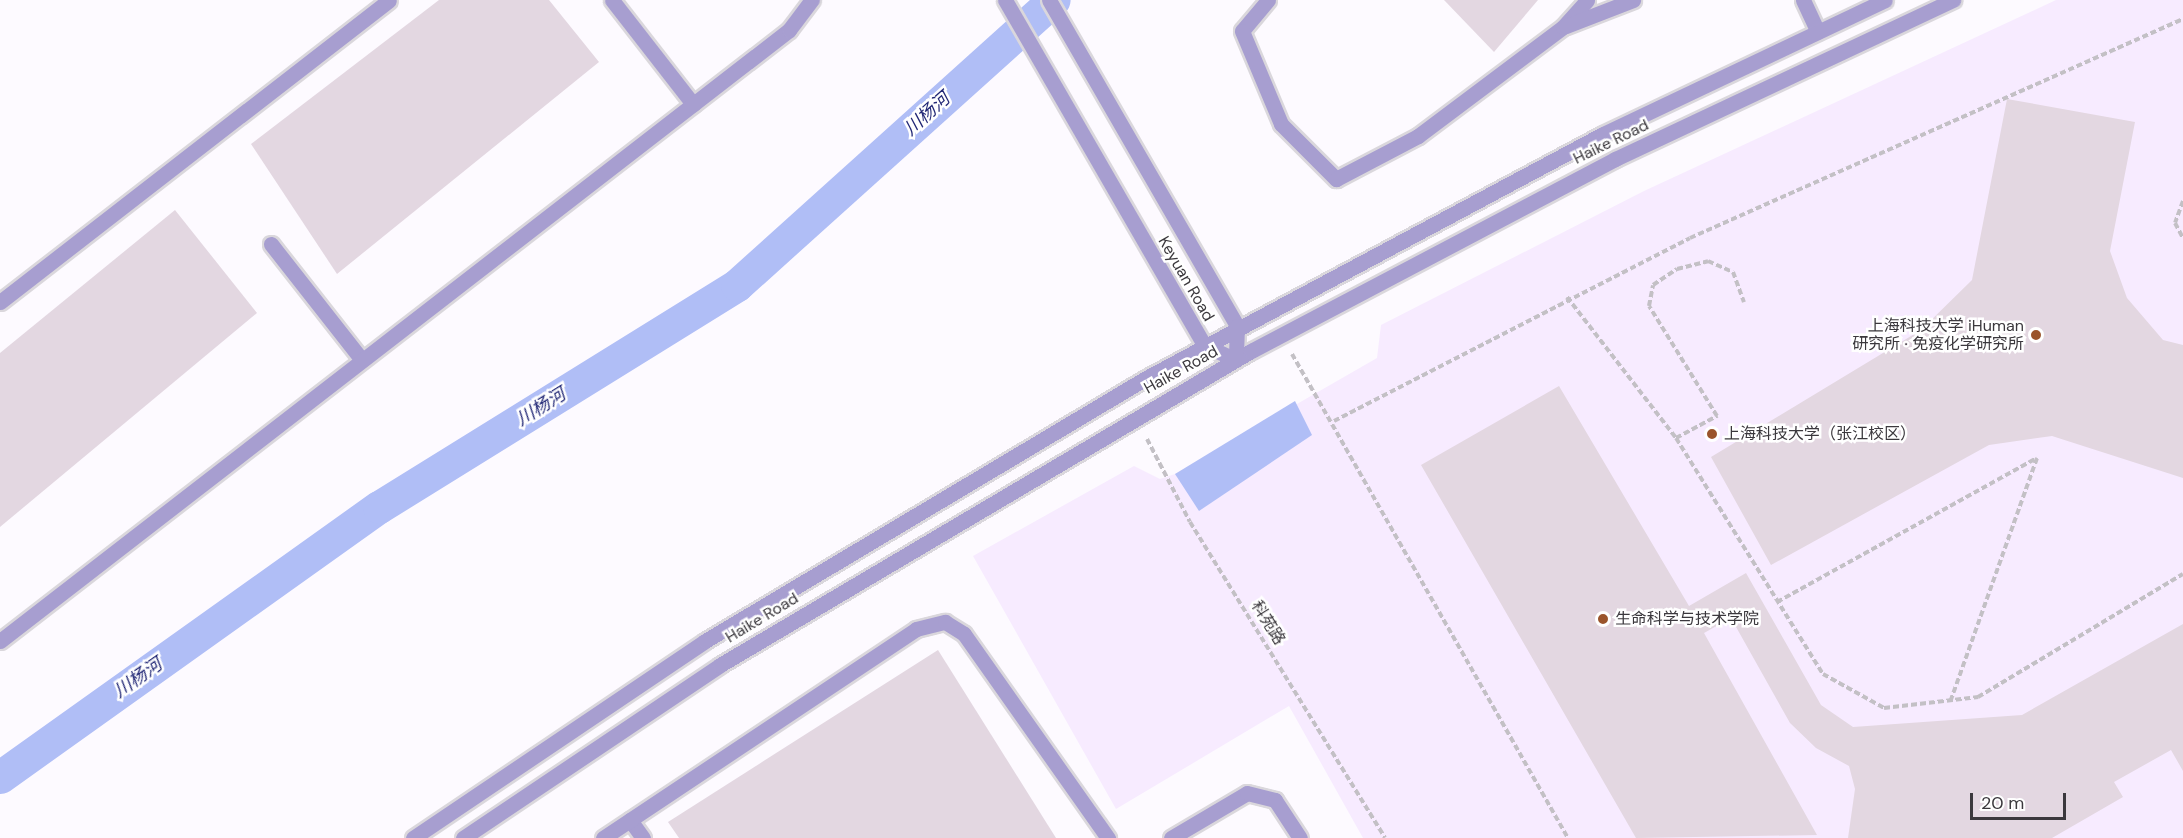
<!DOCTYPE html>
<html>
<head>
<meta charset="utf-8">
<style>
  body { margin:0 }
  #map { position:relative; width:2183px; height:838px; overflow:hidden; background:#fdfaff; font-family:"DM Sans","Noto Sans SC",sans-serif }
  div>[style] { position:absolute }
  .built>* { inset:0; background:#f7ebff }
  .water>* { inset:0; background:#b0bef6 }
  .canal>* { height:33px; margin:-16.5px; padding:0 16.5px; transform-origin:16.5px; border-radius:16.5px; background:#b0bef6 }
  .building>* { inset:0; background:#e3d7e1 }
  .path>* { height:4px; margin-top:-2px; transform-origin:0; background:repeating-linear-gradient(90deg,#c3c0c5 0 6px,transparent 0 9px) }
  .roads { filter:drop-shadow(2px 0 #dad7dc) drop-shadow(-2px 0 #dad7dc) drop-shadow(0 2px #dad7dc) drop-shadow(0 -2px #dad7dc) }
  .minor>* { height:15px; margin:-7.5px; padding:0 7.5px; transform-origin:7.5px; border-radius:7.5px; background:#a79ed0 }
  .dots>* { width:16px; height:16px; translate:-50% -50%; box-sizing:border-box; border:3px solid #fff; border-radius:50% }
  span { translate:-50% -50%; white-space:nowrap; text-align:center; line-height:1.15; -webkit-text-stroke:5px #fff; paint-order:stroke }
  .street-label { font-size:16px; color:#3b383d }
  .poi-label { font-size:16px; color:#3b383d }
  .right { translate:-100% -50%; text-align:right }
  .left { translate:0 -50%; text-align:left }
  .water-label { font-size:18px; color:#222876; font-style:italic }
  .scale { position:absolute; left:1970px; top:793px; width:96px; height:27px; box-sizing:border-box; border:3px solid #3b383d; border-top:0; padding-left:8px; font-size:18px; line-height:21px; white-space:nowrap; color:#3b383d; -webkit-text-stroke:4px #fff; paint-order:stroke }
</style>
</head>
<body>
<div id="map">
  <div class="built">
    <i style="clip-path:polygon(2056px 0,2183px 0,2183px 838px,1363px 838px,1289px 706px,1116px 809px,973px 556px,1134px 466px,1160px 479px,1175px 474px,1377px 358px,1381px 325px,1644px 191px)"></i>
  </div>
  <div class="water">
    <i style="clip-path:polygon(1295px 401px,1312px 435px,1199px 511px,1175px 474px)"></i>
  </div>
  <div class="canal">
    <i style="left:0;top:777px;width:465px;rotate:-35.5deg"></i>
    <i style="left:379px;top:507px;width:421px;rotate:-31.8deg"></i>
    <i style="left:737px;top:285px;width:426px;rotate:-42deg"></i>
  </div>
  <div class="building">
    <i style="clip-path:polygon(439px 0,549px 0,599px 62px,337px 274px,251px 144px)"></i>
    <i style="clip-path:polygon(1444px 0,1538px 0,1494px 52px)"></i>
    <i style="clip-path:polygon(2007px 99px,2135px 122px,2110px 251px,2127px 298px,2163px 340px,2183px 345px,2183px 478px,2052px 436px,1989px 445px,1771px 565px,1711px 457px,1921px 330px,1972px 280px)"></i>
    <i style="clip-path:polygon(175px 210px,257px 313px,0 527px,0 353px)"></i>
    <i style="clip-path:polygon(1559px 386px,1689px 606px,1746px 573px,1821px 705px,1853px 727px,2022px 715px,2183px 624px,2183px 771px,2171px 750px,2114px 782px,2123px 797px,2052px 838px,1848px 838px,1855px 789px,1849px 766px,1816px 748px,1790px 723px,1731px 618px,1704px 633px,1817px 835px,1636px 838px,1421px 465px)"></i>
    <i style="clip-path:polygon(938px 650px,1056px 838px,679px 838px,668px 822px)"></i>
  </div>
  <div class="path">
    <i style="left:2183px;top:201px;width:23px;rotate:110deg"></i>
    <i style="left:2175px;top:223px;width:17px;rotate:62deg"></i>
    <i style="left:1567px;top:297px;width:178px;rotate:52.3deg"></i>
    <i style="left:1676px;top:438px;width:278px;rotate:58.1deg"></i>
    <i style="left:1823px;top:674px;width:70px;rotate:29.1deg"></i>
    <i style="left:1884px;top:708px;width:95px;rotate:-6.7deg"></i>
    <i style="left:1978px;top:697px;width:239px;rotate:-31deg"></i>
    <i style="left:1292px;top:354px;width:557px;rotate:60.31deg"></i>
    <i style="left:1334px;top:421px;width:400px;rotate:-27.2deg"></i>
    <i style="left:1690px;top:238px;width:539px;rotate:-23.95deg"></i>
    <i style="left:1676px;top:438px;width:47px;rotate:-28.2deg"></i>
    <i style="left:1717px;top:416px;width:129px;rotate:-121.7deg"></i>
    <i style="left:1649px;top:306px;width:21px;rotate:-79deg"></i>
    <i style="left:1653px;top:285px;width:29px;rotate:-34deg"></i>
    <i style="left:1677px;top:269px;width:32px;rotate:-14deg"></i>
    <i style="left:1708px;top:261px;width:27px;rotate:24deg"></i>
    <i style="left:1733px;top:272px;width:32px;rotate:70deg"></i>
    <i style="left:1147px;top:439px;width:93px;rotate:62.6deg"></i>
    <i style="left:1190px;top:522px;width:371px;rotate:58.3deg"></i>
    <i style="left:1777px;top:602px;width:297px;rotate:-29deg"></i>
    <i style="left:2037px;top:458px;width:257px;rotate:109.6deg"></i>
  </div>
  <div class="roads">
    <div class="minor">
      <i style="left:612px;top:0;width:132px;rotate:52.1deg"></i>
      <i style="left:1005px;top:0;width:398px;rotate:60deg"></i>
      <i style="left:1204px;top:345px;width:35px;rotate:25deg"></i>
      <i style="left:1049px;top:0;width:376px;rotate:60deg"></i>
      <i style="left:1237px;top:326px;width:34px;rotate:92deg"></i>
      <i style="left:1268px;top:0;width:40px;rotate:130deg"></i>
      <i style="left:1242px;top:31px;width:101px;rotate:67.2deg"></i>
      <i style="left:1281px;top:124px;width:78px;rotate:45deg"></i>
      <i style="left:1336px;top:179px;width:93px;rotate:-27.7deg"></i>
      <i style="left:1418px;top:136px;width:181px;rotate:-36.9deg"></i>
      <i style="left:1563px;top:27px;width:36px;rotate:-48deg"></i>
      <i style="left:1803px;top:0;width:35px;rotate:65deg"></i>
      <i style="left:1566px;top:26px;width:72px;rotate:-21.2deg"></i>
      <i style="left:271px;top:244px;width:147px;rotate:51.9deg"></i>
      <i style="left:0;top:302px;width:492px;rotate:-37.8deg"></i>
      <i style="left:0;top:641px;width:998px;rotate:-37.75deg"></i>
      <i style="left:789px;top:30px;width:38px;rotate:-53deg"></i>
      <i style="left:630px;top:820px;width:22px;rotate:54deg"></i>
      <i style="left:413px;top:838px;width:352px;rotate:-34deg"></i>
      <i style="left:705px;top:641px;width:513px;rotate:-30.81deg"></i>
      <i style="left:1146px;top:378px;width:518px;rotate:-28.1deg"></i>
      <i style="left:1603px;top:134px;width:312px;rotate:-25.4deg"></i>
      <i style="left:463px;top:838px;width:310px;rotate:-33.9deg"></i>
      <i style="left:720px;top:665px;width:617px;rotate:-30.6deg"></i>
      <i style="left:1251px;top:351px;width:412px;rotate:-27.8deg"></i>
      <i style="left:1615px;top:159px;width:374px;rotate:-25.2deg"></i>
      <i style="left:603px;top:838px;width:376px;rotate:-33.7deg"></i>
      <i style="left:916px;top:629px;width:30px;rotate:-14deg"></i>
      <i style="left:945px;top:622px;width:22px;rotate:32deg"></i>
      <i style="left:964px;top:634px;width:250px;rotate:54.8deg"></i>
      <i style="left:1171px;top:838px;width:88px;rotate:-30.6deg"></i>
      <i style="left:1247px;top:793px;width:29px;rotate:14deg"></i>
      <i style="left:1275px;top:800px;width:45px;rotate:56.7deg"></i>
    </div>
  </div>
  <div class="dots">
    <i style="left:2036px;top:335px;background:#9a542b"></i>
    <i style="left:1712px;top:434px;background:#9a542b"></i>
    <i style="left:1603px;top:619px;background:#9a542b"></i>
  </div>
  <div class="street-label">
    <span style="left:1611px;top:142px;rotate:-26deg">Haike Road</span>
    <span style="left:1186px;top:279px;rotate:60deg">Keyuan Road</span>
    <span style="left:1181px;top:370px;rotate:-29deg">Haike Road</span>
    <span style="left:762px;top:618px;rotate:-31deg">Haike Road</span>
    <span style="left:1268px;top:623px;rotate:58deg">科苑路</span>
  </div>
  <div class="poi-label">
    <span class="right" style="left:2024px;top:335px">上海科技大学 iHuman<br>研究所 · 免疫化学研究所</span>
    <span class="left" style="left:1724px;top:434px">上海科技大学（张江校区）</span>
    <span class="left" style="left:1615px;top:619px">生命科学与技术学院</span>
  </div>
  <div class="water-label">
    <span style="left:927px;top:114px;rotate:-42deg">川杨河</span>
    <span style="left:541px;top:407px;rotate:-32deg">川杨河</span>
    <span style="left:138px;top:678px;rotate:-35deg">川杨河</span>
  </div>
  <div class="scale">20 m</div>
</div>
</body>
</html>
